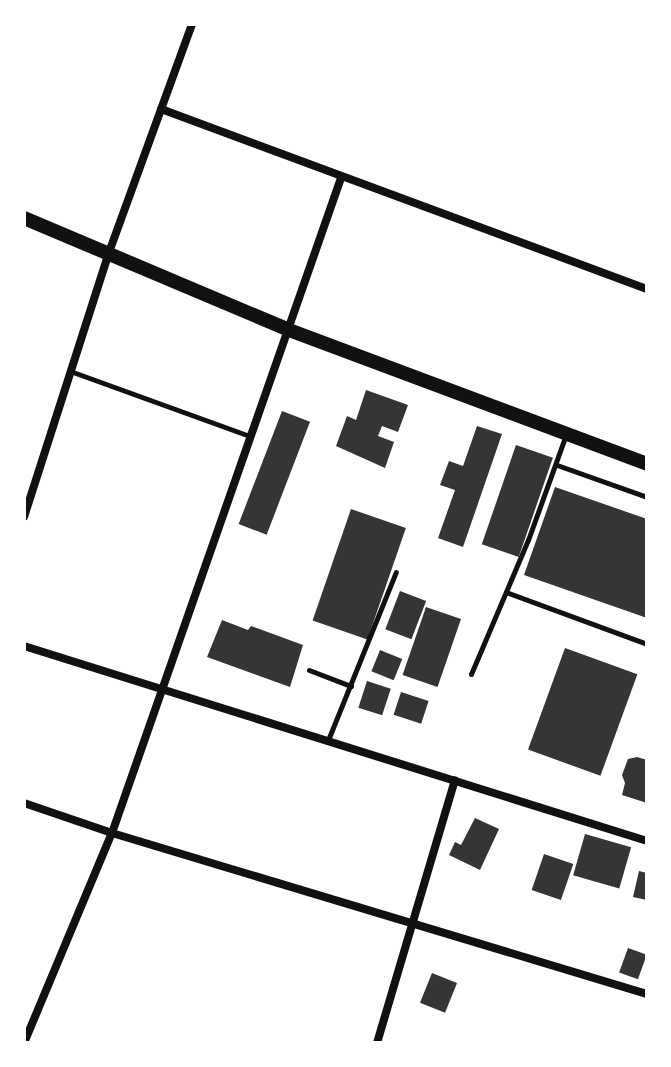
<!DOCTYPE html>
<html>
<head>
<meta charset="utf-8">
<style>
  body { margin:0 }
  #map { position:relative; width:671px; height:1067px; overflow:hidden; background:#fff; font-family:Quicksand,sans-serif }
  div>[style] { position:absolute }
  .building>* { inset:0; background:#353535; transform-origin:0 0 }
  .service>* { height:5px; margin:-2.5px; padding:0 2.5px; transform-origin:2.5px; border-radius:2.5px; background:#111 }
  .minor>* { height:8px; margin:-4px; padding:0 4px; transform-origin:4px; border-radius:4px; background:#111 }
  .secondary>* { height:14px; margin:-7px; padding:0 7px; transform-origin:7px; border-radius:7px; background:#111 }
  span { translate:-50% -50%; white-space:nowrap; text-align:center; line-height:1.15; -webkit-text-stroke:7px #fff; paint-order:stroke }
  .frame { position:absolute; inset:0; border:26px solid #fff; pointer-events:none }
</style>
</head>
<body>
<div id="map">
  <div class="building">
    <i style="clip-path:polygon(366px 390px,408px 405px,398px 432px,382px 426px,378px 436px,394px 442px,385px 468px,336px 446px,347px 416px,356px 420px)"></i>
    <i style="left:282px;top:411px;width:30px;height:121px;rotate:21deg"></i>
    <i style="clip-path:polygon(477px 426px,502px 434px,463px 547px,438px 538px,455px 490px,440px 485px,449px 461px,463px 466px)"></i>
    <i style="left:516px;top:445px;width:39px;height:105px;rotate:19deg"></i>
    <i style="clip-path:polygon(555px 487px,647px 519px,647px 618px,524px 575px)"></i>
    <i style="left:351px;top:509px;width:58px;height:118px;rotate:19deg"></i>
    <i style="left:400px;top:591px;width:28px;height:41px;rotate:21deg"></i>
    <i style="left:426px;top:607px;width:37px;height:72px;rotate:19deg"></i>
    <i style="clip-path:polygon(222px 620px,248px 630px,251px 626px,303px 645px,290px 687px,207px 657px)"></i>
    <i style="left:565px;top:648px;width:77px;height:108px;rotate:20deg"></i>
    <i style="left:380px;top:650px;width:24px;height:23px;rotate:22deg"></i>
    <i style="left:367px;top:681px;width:25px;height:28px;rotate:18deg"></i>
    <i style="left:401px;top:692px;width:29px;height:24px;rotate:18deg"></i>
    <i style="clip-path:polygon(637px 757px,647px 760px,647px 803px,622px 795px,625px 783px,622px 775px,628px 759px)"></i>
    <i style="clip-path:polygon(475px 818px,499px 829px,480px 870px,449px 855px,455px 842px,461px 845px)"></i>
    <i style="left:585px;top:834px;width:48px;height:43px;rotate:16deg"></i>
    <i style="left:544px;top:854px;width:31px;height:38px;rotate:19deg"></i>
    <i style="clip-path:polygon(639px 871px,647px 873px,647px 900px,633px 897px)"></i>
    <i style="left:628px;top:948px;width:20px;height:26px;rotate:20deg"></i>
    <i style="left:432px;top:973px;width:27px;height:32px;rotate:22deg"></i>
  </div>
  <div class="service">
    <i style="left:70px;top:371px;width:191px;rotate:19.9deg"></i>
    <i style="left:557px;top:465px;width:96px;rotate:19.6deg"></i>
    <i style="left:506px;top:592px;width:150px;rotate:20.2deg"></i>
    <i style="left:309px;top:670px;width:45px;rotate:20.9deg"></i>
    <i style="left:471px;top:674px;width:146px;rotate:-67deg"></i>
    <i style="left:528px;top:540px;width:109px;rotate:-70.2deg"></i>
    <i style="left:328px;top:740px;width:181px;rotate:-68deg"></i>
  </div>
  <div class="minor">
    <i style="left:161px;top:109px;width:518px;rotate:20.32deg"></i>
    <i style="left:24px;top:517px;width:275px;rotate:-72.2deg"></i>
    <i style="left:108px;top:255px;width:246px;rotate:-70deg"></i>
    <i style="left:24px;top:646px;width:653px;rotate:17.38deg"></i>
    <i style="left:24px;top:803px;width:93px;rotate:18.8deg"></i>
    <i style="left:112px;top:833px;width:559px;rotate:16.75deg"></i>
    <i style="left:24px;top:1043px;width:228px;rotate:-67.3deg"></i>
    <i style="left:112px;top:833px;width:694px;rotate:-70.73deg"></i>
    <i style="left:377px;top:1043px;width:274px;rotate:-73.5deg"></i>
  </div>
  <div class="secondary">
    <i style="left:24px;top:218px;width:288px;rotate:22.9deg"></i>
    <i style="left:289px;top:330px;width:382px;rotate:20.5deg"></i>
  </div>
  <div class="frame"></div>
</div>
</body>
</html>
